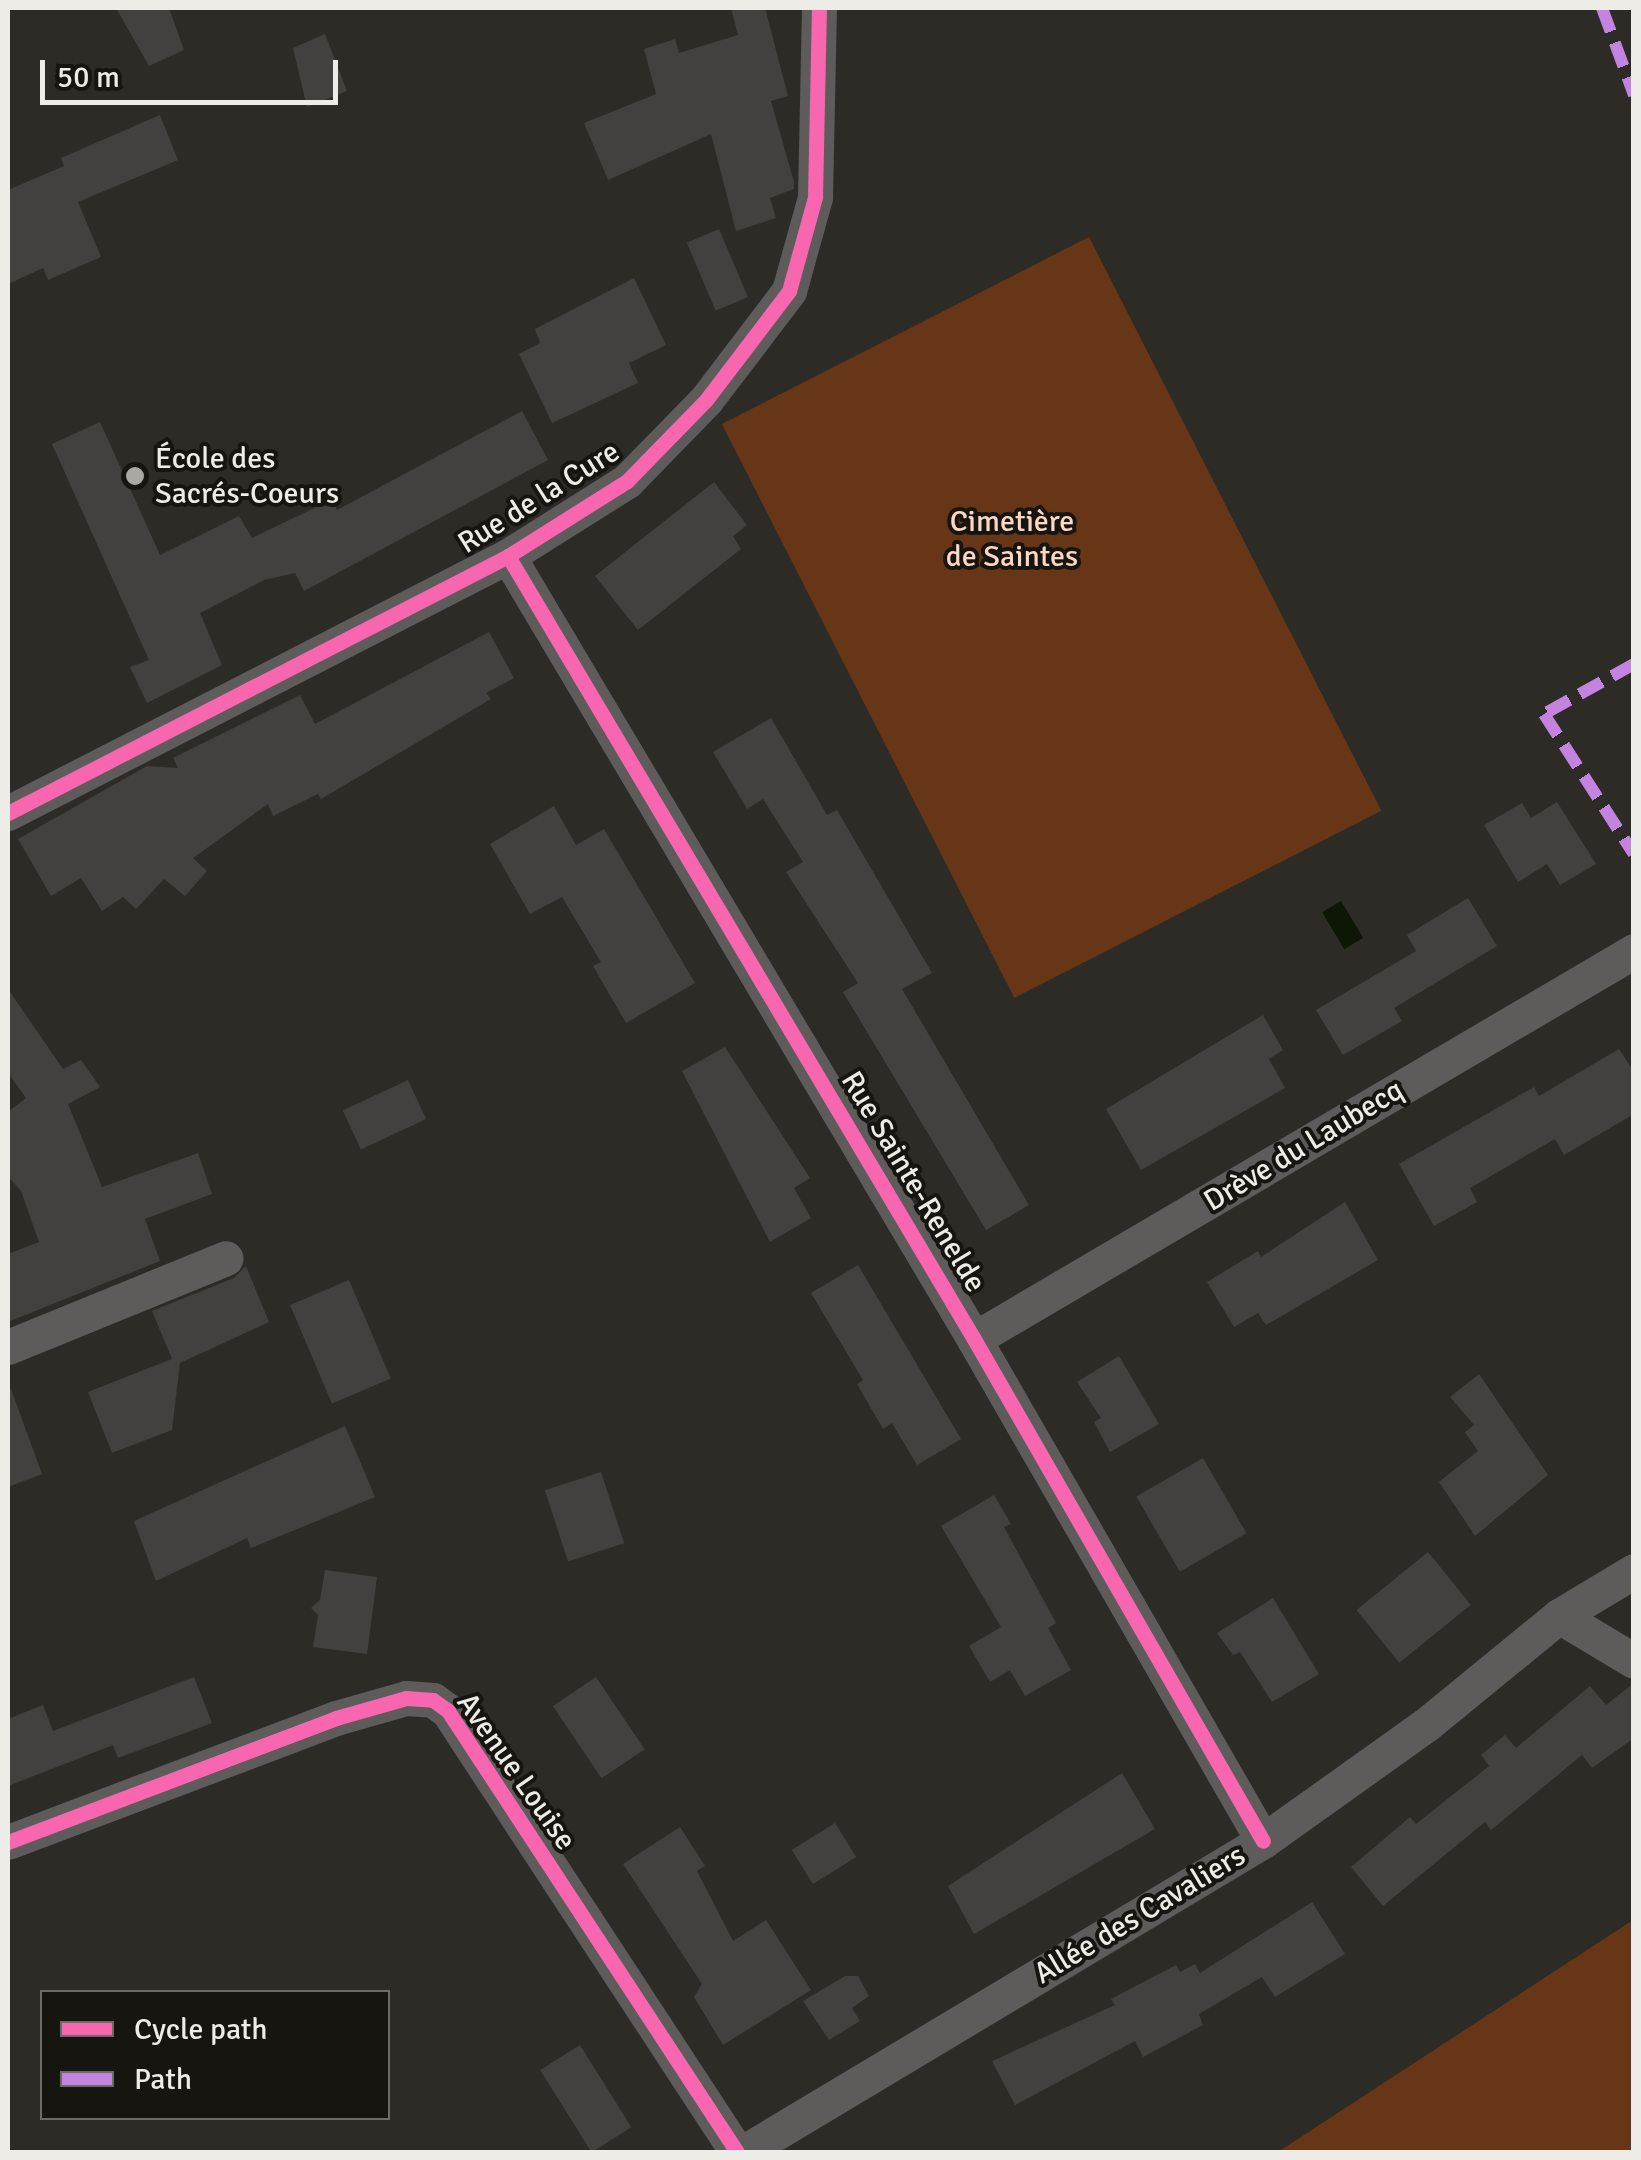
<!DOCTYPE html>
<html>
<head>
<meta charset="utf-8">
<style>
  body { margin:0 }
  #map { position:relative; width:1641px; height:2160px; overflow:hidden; background:#2d2b26; font-family:Signika,sans-serif }
  div>[style] { position:absolute }
  .green>* { inset:0; background:#673617; transform-origin:0 0 }
  .water>* { inset:0; background:#0e1605; transform-origin:0 0 }
  .building>* { inset:0; background:#43413d; transform-origin:0 0 }
  .minor>* { height:35px; margin:-17.5px; padding:0 17.5px; transform-origin:17.5px; border-radius:17.5px; background:#5d5c5b }
  .quiet>* { height:12px; margin-top:-6px; transform-origin:0; background:repeating-linear-gradient(90deg,#c483df 0 25px,transparent 0 37px) }
  .cycleway>* { height:15px; margin:-7.5px; padding:0 7.5px; transform-origin:7.5px; border-radius:7.5px; background:#f766af }
  .dots>* { width:28px; height:28px; translate:-50% -50%; box-sizing:border-box; border:5px solid #161510; border-radius:50% }
  span { translate:-50% -50%; white-space:nowrap; text-align:center; line-height:1.15; -webkit-text-stroke:8px #161510; paint-order:stroke }
  .poi-label { font-size:30px; color:#eeece6 }
  .left { translate:0 -50%; text-align:left }
  .street-label { font-size:30px; color:#eeece6 }
  .park-label { font-size:30px; color:#fdd7c2 }
  .frame { position:absolute; inset:0; border:10px solid #eeece6; pointer-events:none }
  .legend { position:absolute; left:40px; top:1990px; width:350px; height:130px; box-sizing:border-box; background:#161510; border:2px solid #6c6b66; margin:0; padding:12px 18px; list-style:none; font-size:30px; color:#eeece6 }
  .legend li { display:flex; align-items:center; gap:20px; height:50px }
  .legend b { width:50px; border:2px solid #6c6b66 }
  .scale { position:absolute; left:40px; top:60px; width:298px; height:45px; box-sizing:border-box; border:5px solid #eeece6; border-top:0; padding-left:12px; font-size:30px; line-height:35px; white-space:nowrap; color:#eeece6; -webkit-text-stroke:8px #161510; paint-order:stroke }
</style>
</head>
<body>
<div id="map">
  <div class="green">
    <i style="left:1089px;top:237px;width:644px;height:412px;rotate:63deg"></i>
    <i style="clip-path:polygon(1633px 1920px,1633px 2152px,1278px 2152px)"></i>
  </div>
  <div class="water">
    <i style="left:1341px;top:901px;width:43px;height:22px;rotate:59deg"></i>
  </div>
  <div class="building">
    <i style="clip-path:polygon(116px 8px,169px 8px,184px 50px,149px 66px)"></i>
    <i style="clip-path:polygon(731px 8px,765px 8px,788px 96px,771px 101px,794px 182px,794px 189px,770px 198px,776px 218px,736px 231px,711px 134px,608px 180px,584px 123px,656px 94px,644px 49px,675px 39px,679px 53px,738px 35px)"></i>
    <i style="clip-path:polygon(325px 34px,347px 91px,307px 107px,293px 48px)"></i>
    <i style="clip-path:polygon(160px 115px,178px 160px,78px 202px,101px 257px,48px 280px,43px 268px,8px 284px,8px 190px,64px 166px,61px 158px)"></i>
    <i style="left:719px;top:229px;width:74px;height:35px;rotate:67deg"></i>
    <i style="clip-path:polygon(634px 278px,666px 345px,629px 363px,638px 383px,552px 423px,519px 354px,540px 343px,535px 329px)"></i>
    <i style="clip-path:polygon(522px 411px,548px 460px,304px 591px,295px 573px,264px 580px,200px 613px,222px 665px,147px 703px,130px 667px,149px 660px,52px 444px,100px 422px,160px 555px,239px 516px,252px 538px,333px 499px,337px 510px)"></i>
    <i style="clip-path:polygon(714px 482px,747px 525px,733px 536px,741px 549px,638px 630px,595px 576px)"></i>
    <i style="clip-path:polygon(489px 632px,514px 678px,486px 693px,491px 699px,321px 799px,318px 794px,273px 816px,268px 804px,193px 858px,207px 871px,185px 896px,164px 879px,136px 909px,123px 897px,102px 911px,81px 878px,51px 896px,18px 839px,147px 766px,178px 768px,173px 758px,300px 695px,315px 724px)"></i>
    <i style="clip-path:polygon(771px 718px,827px 815px,837px 810px,932px 973px,902px 989px,1029px 1205px,986px 1230px,843px 992px,858px 983px,786px 872px,803px 862px,763px 799px,747px 809px,713px 752px)"></i>
    <i style="clip-path:polygon(1557px 802px,1596px 864px,1560px 885px,1547px 864px,1518px 882px,1484px 825px,1522px 803px,1531px 818px)"></i>
    <i style="clip-path:polygon(554px 806px,576px 845px,604px 829px,695px 983px,626px 1023px,593px 966px,601px 962px,562px 897px,530px 914px,490px 844px)"></i>
    <i style="clip-path:polygon(1468px 898px,1497px 946px,1394px 1008px,1402px 1021px,1343px 1055px,1316px 1010px,1416px 951px,1407px 935px)"></i>
    <i style="clip-path:polygon(8px 989px,63px 1069px,81px 1060px,100px 1087px,68px 1104px,102px 1187px,198px 1153px,212px 1194px,145px 1219px,160px 1261px,8px 1322px,8px 1254px,39px 1242px,21px 1191px,8px 1176px,8px 1112px,26px 1098px,8px 1073px)"></i>
    <i style="clip-path:polygon(1263px 1015px,1283px 1050px,1269px 1059px,1285px 1088px,1141px 1170px,1106px 1109px)"></i>
    <i style="clip-path:polygon(725px 1047px,810px 1178px,794px 1188px,811px 1218px,770px 1242px,682px 1071px)"></i>
    <i style="clip-path:polygon(1619px 1049px,1634px 1072px,1634px 1114px,1564px 1155px,1555px 1139px,1470px 1188px,1477px 1202px,1434px 1226px,1399px 1164px,1534px 1087px,1539px 1096px)"></i>
    <i style="left:408px;top:1080px;width:43px;height:72px;rotate:65deg"></i>
    <i style="clip-path:polygon(1345px 1202px,1378px 1260px,1266px 1325px,1258px 1313px,1234px 1327px,1207px 1282px,1258px 1251px,1261px 1257px)"></i>
    <i style="clip-path:polygon(858px 1265px,961px 1439px,917px 1465px,892px 1423px,883px 1429px,857px 1384px,863px 1380px,811px 1293px)"></i>
    <i style="clip-path:polygon(246px 1266px,269px 1322px,180px 1363px,172px 1430px,112px 1453px,88px 1392px,172px 1359px,152px 1311px,234px 1278px)"></i>
    <i style="left:349px;top:1280px;width:107px;height:64px;rotate:67deg"></i>
    <i style="clip-path:polygon(1119px 1356px,1159px 1424px,1110px 1452px,1094px 1422px,1101px 1418px,1077px 1382px)"></i>
    <i style="clip-path:polygon(1479px 1374px,1548px 1475px,1475px 1536px,1439px 1482px,1478px 1451px,1465px 1432px,1474px 1425px,1450px 1397px)"></i>
    <i style="clip-path:polygon(11px 1389px,42px 1474px,8px 1487px,8px 1390px)"></i>
    <i style="clip-path:polygon(345px 1426px,375px 1497px,251px 1548px,247px 1538px,156px 1581px,134px 1521px)"></i>
    <i style="left:1203px;top:1458px;width:87px;height:77px;rotate:60deg"></i>
    <i style="left:601px;top:1472px;width:75px;height:59px;rotate:72deg"></i>
    <i style="clip-path:polygon(994px 1495px,1011px 1524px,1004px 1527px,1056px 1623px,1048px 1628px,1071px 1670px,1025px 1696px,1010px 1670px,990px 1682px,969px 1646px,1001px 1627px,941px 1526px)"></i>
    <i style="left:1428px;top:1552px;width:68px;height:92px;rotate:51deg"></i>
    <i style="clip-path:polygon(325px 1570px,377px 1577px,367px 1654px,313px 1647px,318px 1615px,311px 1608px,320px 1600px)"></i>
    <i style="clip-path:polygon(1273px 1598px,1319px 1674px,1272px 1702px,1240px 1652px,1233px 1655px,1217px 1633px)"></i>
    <i style="clip-path:polygon(194px 1677px,212px 1723px,118px 1758px,113px 1745px,8px 1786px,8px 1719px,43px 1705px,53px 1731px)"></i>
    <i style="left:596px;top:1677px;width:87px;height:52px;rotate:56deg"></i>
    <i style="clip-path:polygon(1634px 1683px,1634px 1738px,1592px 1768px,1582px 1755px,1491px 1830px,1485px 1822px,1383px 1906px,1351px 1867px,1410px 1817px,1416px 1824px,1489px 1766px,1481px 1755px,1505px 1735px,1516px 1748px,1590px 1686px,1606px 1705px)"></i>
    <i style="clip-path:polygon(1122px 1773px,1155px 1829px,974px 1934px,948px 1886px)"></i>
    <i style="left:835px;top:1823px;width:40px;height:51px;rotate:58deg"></i>
    <i style="clip-path:polygon(680px 1827px,705px 1866px,697px 1871px,733px 1941px,766px 1920px,811px 1990px,723px 2045px,694px 1997px,702px 1984px,623px 1864px)"></i>
    <i style="clip-path:polygon(1312px 1902px,1345px 1954px,1275px 1997px,1262px 1977px,1199px 2014px,1203px 2025px,1143px 2057px,1135px 2041px,1015px 2105px,992px 2061px,1115px 2005px,1111px 1999px,1176px 1965px,1180px 1972px,1195px 1964px,1200px 1973px)"></i>
    <i style="clip-path:polygon(845px 1976px,858px 1976px,869px 1996px,852px 2008px,860px 2021px,829px 2040px,803px 2001px)"></i>
    <i style="left:580px;top:2045px;width:97px;height:47px;rotate:58deg"></i>
  </div>
  <div class="minor">
    <i style="left:508px;top:556px;width:911px;rotate:59.24deg"></i>
    <i style="left:974px;top:1339px;width:579px;rotate:60.07deg"></i>
    <i style="left:8px;top:813px;width:562px;rotate:-27.2deg"></i>
    <i style="left:508px;top:556px;width:141px;rotate:-32.2deg"></i>
    <i style="left:627px;top:481px;width:113px;rotate:-45.7deg"></i>
    <i style="left:706px;top:400px;width:137px;rotate:-52.7deg"></i>
    <i style="left:789px;top:291px;width:98px;rotate:-74.5deg"></i>
    <i style="left:815px;top:197px;width:189px;rotate:-88.8deg"></i>
    <i style="left:974px;top:1339px;width:766px;rotate:-30.45deg"></i>
    <i style="left:8px;top:1347px;width:235px;rotate:-22.2deg"></i>
    <i style="left:1559px;top:1616px;width:87px;rotate:31deg"></i>
    <i style="left:8px;top:1842px;width:351px;rotate:-20.7deg"></i>
    <i style="left:336px;top:1718px;width:73px;rotate:-15.9deg"></i>
    <i style="left:406px;top:1698px;width:27px;rotate:4deg"></i>
    <i style="left:433px;top:1700px;width:19px;rotate:36deg"></i>
    <i style="left:448px;top:1711px;width:527px;rotate:56.76deg"></i>
    <i style="left:744px;top:2152px;width:605px;rotate:-30.93deg"></i>
    <i style="left:1263px;top:1841px;width:201px;rotate:-35.5deg"></i>
    <i style="left:1427px;top:1724px;width:171px;rotate:-39.3deg"></i>
    <i style="left:1559px;top:1616px;width:87px;rotate:-31deg"></i>
  </div>
  <div class="quiet">
    <i style="left:1602px;top:8px;width:93px;rotate:69.8deg"></i>
    <i style="left:1634px;top:664px;width:103px;rotate:150.9deg"></i>
    <i style="left:1544px;top:714px;width:166px;rotate:57.3deg"></i>
  </div>
  <div class="cycleway">
    <i style="left:508px;top:556px;width:911px;rotate:59.24deg"></i>
    <i style="left:974px;top:1339px;width:579px;rotate:60.07deg"></i>
    <i style="left:8px;top:813px;width:562px;rotate:-27.2deg"></i>
    <i style="left:508px;top:556px;width:141px;rotate:-32.2deg"></i>
    <i style="left:627px;top:481px;width:113px;rotate:-45.7deg"></i>
    <i style="left:706px;top:400px;width:137px;rotate:-52.7deg"></i>
    <i style="left:789px;top:291px;width:98px;rotate:-74.5deg"></i>
    <i style="left:815px;top:197px;width:189px;rotate:-88.8deg"></i>
    <i style="left:8px;top:1842px;width:351px;rotate:-20.7deg"></i>
    <i style="left:336px;top:1718px;width:73px;rotate:-15.9deg"></i>
    <i style="left:406px;top:1698px;width:27px;rotate:4deg"></i>
    <i style="left:433px;top:1700px;width:19px;rotate:36deg"></i>
    <i style="left:448px;top:1711px;width:527px;rotate:56.76deg"></i>
  </div>
  <div class="dots">
    <i style="left:135px;top:476px;background:#aaa8a3"></i>
  </div>
  <div class="poi-label">
    <span class="left" style="left:155px;top:476px">École des<br>Sacrés-Coeurs</span>
  </div>
  <div class="street-label">
    <span style="left:539px;top:498px;rotate:-32deg">Rue de la Cure</span>
    <span style="left:1304px;top:1146px;rotate:-31deg">Drève du Laubecq</span>
    <span style="left:913px;top:1182px;rotate:59deg">Rue Sainte-Renelde</span>
    <span style="left:516px;top:1772px;rotate:55deg">Avenue Louise</span>
    <span style="left:1140px;top:1915px;rotate:-31deg">Allée des Cavaliers</span>
  </div>
  <div class="park-label">
    <span style="left:1012px;top:539px">Cimetière<br>de Saintes</span>
  </div>
  <div class="frame"></div>
  <ul class="legend">
  <li><b style="height:12px;background:#f766af"></b>Cycle path</li>
  <li><b style="height:12px;background:#c483df"></b>Path</li>
  </ul>
  <div class="scale">50 m</div>
</div>
</body>
</html>
